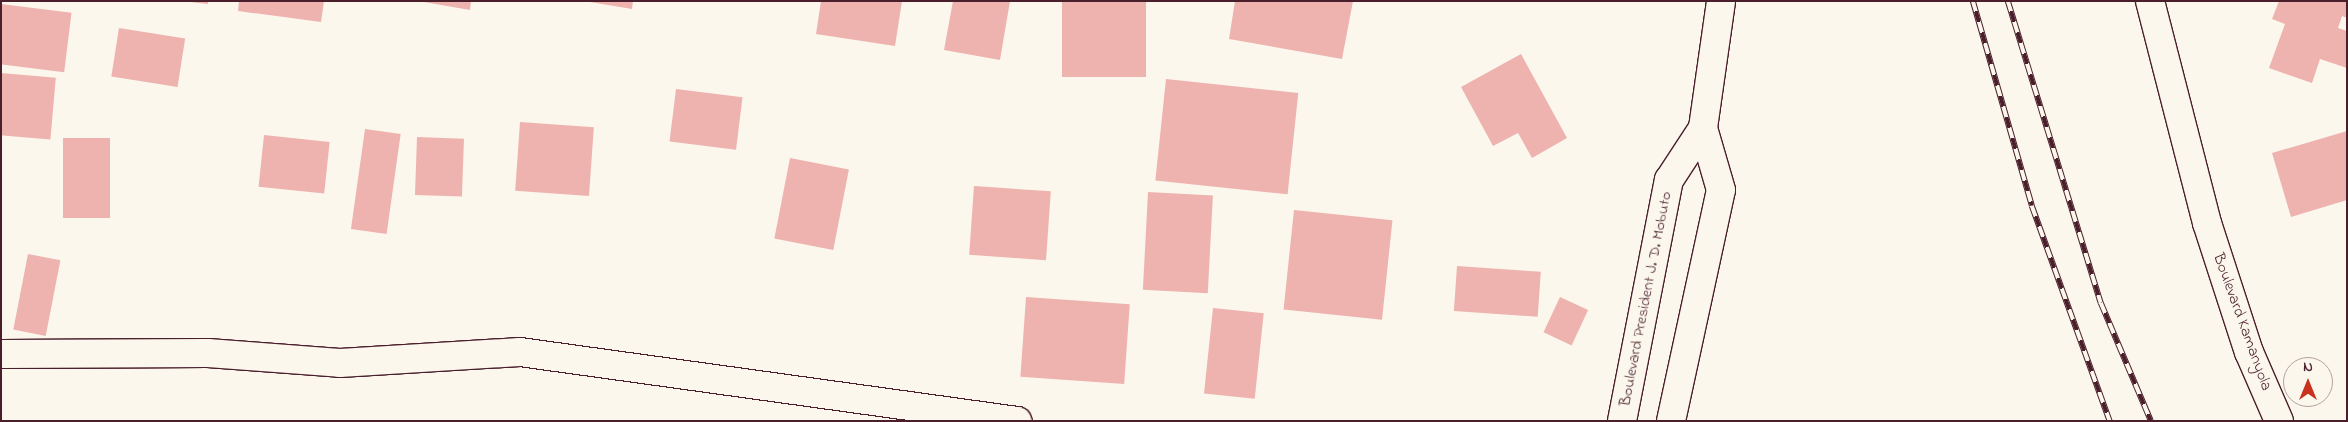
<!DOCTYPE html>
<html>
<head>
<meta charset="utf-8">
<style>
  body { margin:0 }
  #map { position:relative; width:2348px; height:422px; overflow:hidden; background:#fbf7ec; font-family:"Indie Flower",sans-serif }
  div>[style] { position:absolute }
  .building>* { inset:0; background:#eeb3af; transform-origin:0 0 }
  .roads { filter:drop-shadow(1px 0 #4a1f2b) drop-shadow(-1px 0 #4a1f2b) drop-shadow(0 1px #4a1f2b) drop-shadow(0 -1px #4a1f2b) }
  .minor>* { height:28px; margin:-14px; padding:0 14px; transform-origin:14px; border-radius:14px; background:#fbf7ec }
  .rail>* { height:5.5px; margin-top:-2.75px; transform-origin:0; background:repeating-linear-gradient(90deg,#fbf7ec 0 11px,#4a1f2b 0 22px); box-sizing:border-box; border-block:1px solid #4a1f2b }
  span { translate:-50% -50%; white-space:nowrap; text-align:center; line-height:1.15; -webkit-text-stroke:4.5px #fbf7ec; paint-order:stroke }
  .street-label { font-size:16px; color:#4a1f2b }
  .frame { position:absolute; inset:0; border:2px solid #4a1f2b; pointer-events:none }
  .north { position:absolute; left:2283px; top:357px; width:50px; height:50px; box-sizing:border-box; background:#fbf7ec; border:1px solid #b4a19f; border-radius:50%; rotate:0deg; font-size:14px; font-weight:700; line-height:20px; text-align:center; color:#4a1f2b }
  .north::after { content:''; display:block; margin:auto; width:18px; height:22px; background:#c8321e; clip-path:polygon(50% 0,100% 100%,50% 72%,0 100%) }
</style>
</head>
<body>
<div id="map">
  <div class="building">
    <i style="clip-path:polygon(181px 1px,208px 1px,208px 4px)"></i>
    <i style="clip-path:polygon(239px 1px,324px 1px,321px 22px,238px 11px)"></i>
    <i style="clip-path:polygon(418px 1px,471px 1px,470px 10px)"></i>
    <i style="clip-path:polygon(584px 1px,633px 1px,632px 9px)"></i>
    <i style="clip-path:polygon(821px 1px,902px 1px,895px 46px,816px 34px)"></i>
    <i style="clip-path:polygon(953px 1px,1010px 1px,1000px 60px,944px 50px)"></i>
    <i style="left:1062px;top:1px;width:84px;height:76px"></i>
    <i style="clip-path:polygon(1235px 1px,1353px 1px,1342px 59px,1229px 39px)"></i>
    <i style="clip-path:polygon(2279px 1px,2347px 1px,2347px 18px,2342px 16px,2338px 28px,2347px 31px,2347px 68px,2320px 59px,2312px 83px,2269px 68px,2285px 24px,2272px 19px)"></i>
    <i style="left:1px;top:4px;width:71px;height:60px;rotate:7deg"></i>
    <i style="left:119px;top:28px;width:67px;height:49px;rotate:9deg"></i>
    <i style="clip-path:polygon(1521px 54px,1567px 138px,1532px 158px,1518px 133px,1493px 146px,1461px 87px)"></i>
    <i style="left:1px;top:73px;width:55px;height:62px;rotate:5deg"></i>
    <i style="left:1166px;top:79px;width:133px;height:102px;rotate:6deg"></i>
    <i style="left:676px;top:89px;width:67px;height:53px;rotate:7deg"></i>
    <i style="left:520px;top:122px;width:74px;height:69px;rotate:4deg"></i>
    <i style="left:365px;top:129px;width:36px;height:101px;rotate:8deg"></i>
    <i style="clip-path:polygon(2347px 131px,2347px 200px,2291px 217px,2272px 153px)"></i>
    <i style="left:264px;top:135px;width:66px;height:52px;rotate:6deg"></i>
    <i style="left:417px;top:137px;width:47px;height:58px;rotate:2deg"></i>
    <i style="left:63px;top:138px;width:47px;height:80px"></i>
    <i style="left:790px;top:158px;width:60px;height:82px;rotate:11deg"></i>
    <i style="left:974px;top:186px;width:77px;height:69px;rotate:4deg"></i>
    <i style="left:1148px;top:192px;width:65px;height:98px;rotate:3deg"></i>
    <i style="left:1294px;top:210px;width:99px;height:100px;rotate:6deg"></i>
    <i style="left:28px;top:254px;width:33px;height:77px;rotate:11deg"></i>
    <i style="left:1457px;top:266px;width:84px;height:45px;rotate:4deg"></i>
    <i style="left:1026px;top:297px;width:104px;height:80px;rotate:4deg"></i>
    <i style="left:1560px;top:297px;width:31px;height:39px;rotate:25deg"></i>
    <i style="left:1213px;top:308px;width:51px;height:86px;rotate:6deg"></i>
  </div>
  <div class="roads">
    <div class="minor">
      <i style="left:2150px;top:1px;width:229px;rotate:75.6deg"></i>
      <i style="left:2207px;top:223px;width:136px;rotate:72deg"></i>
      <i style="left:2249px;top:352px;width:75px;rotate:66.5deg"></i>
      <i style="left:1px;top:354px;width:207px;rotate:-0.3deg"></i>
      <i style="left:208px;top:353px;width:132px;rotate:4.3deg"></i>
      <i style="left:340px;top:363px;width:180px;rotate:-3.5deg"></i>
      <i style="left:520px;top:352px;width:502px;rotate:7.9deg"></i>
      <i style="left:1622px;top:421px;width:246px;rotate:-79deg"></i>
      <i style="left:1669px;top:180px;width:62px;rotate:-56.8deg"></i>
      <i style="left:1703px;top:128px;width:128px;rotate:-81.9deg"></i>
      <i style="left:1671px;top:421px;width:236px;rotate:-77.8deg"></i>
      <i style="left:1721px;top:190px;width:65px;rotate:-106.2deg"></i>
    </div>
  </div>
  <div class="rail">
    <i style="left:1973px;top:1px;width:213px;rotate:73.9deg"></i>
    <i style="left:2032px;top:206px;width:229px;rotate:70.1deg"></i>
    <i style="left:2008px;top:1px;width:316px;rotate:72.9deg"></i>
    <i style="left:2101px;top:303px;width:128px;rotate:67deg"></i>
  </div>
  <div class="street-label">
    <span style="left:1646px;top:299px;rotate:-79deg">Boulevard President J. D. Mobuto</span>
    <span style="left:2242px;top:322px;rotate:70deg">Boulevard Kamanyola</span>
  </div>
  <div class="frame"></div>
  <div class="north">N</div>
</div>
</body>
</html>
